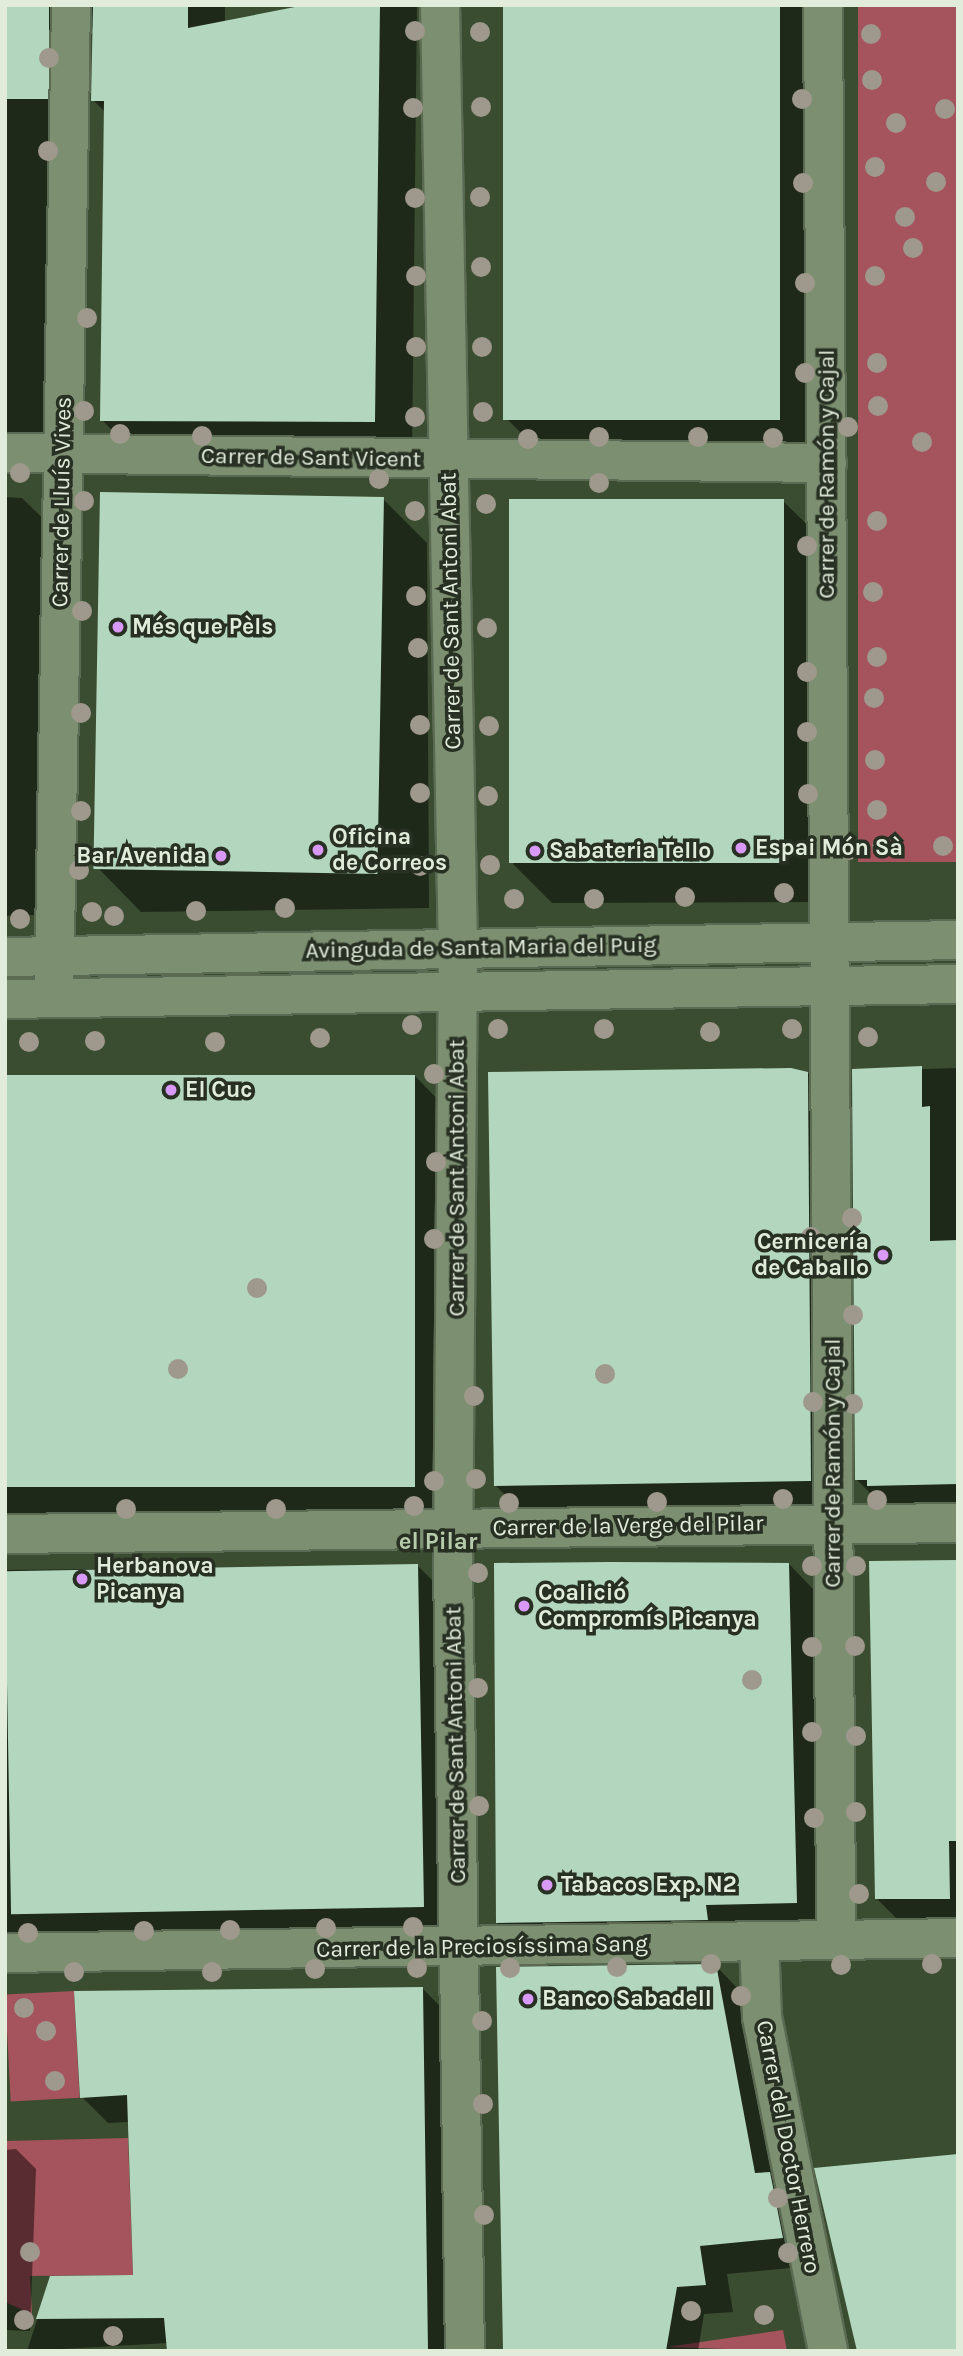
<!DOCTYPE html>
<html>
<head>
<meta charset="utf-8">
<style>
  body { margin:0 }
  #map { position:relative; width:963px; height:2356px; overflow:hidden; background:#3b4d31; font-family:Karla,sans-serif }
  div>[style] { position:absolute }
  .green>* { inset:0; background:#a5535c; transform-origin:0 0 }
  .shadow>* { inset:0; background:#0007 }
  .building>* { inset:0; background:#b3d7be; transform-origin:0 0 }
  .roads { filter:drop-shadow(2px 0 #5b6a52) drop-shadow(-2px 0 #5b6a52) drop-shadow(0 2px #5b6a52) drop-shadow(0 -2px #5b6a52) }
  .street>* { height:38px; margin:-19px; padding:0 19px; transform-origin:19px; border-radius:19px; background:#7c9071 }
  .trees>* { width:20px; height:20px; margin:-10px; border-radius:50%; background:#9f988c }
  .dots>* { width:19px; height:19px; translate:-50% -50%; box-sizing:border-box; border:4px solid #283023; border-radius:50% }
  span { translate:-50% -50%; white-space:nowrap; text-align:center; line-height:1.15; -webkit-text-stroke:7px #283023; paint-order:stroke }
  .street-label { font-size:23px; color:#e1ecdb }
  .poi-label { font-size:23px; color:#e1ecdb; font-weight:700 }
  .left { translate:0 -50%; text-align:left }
  .right { translate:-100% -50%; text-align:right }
  .neighbourhood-label { font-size:24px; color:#b7ccab; font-weight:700 }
  .frame { position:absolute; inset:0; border:7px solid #e1ecdb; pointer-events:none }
</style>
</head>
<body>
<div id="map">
  <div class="green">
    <i style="left:858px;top:5px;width:100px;height:857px"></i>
    <i style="left:74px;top:1991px;width:107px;height:69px;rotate:87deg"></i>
    <i style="clip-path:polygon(128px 2138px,133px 2275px,30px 2276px,32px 2314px,5px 2302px,5px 2141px)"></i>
    <i style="clip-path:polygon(783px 2330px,787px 2351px,667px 2347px)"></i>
  </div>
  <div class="shadow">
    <i style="clip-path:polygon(5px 5px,225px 5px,225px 23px,305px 5px,417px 5px,412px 458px,139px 458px,102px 420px,105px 112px,93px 100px,94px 26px,88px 32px,62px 452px,5px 451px)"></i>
    <i style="clip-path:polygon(505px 5px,820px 5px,824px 462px,549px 461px,507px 419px)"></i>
    <i style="clip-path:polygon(5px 497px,22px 498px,65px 540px,59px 914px,5px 916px)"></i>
    <i style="clip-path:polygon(383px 499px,427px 543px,429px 908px,141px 912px,98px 868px)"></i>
    <i style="clip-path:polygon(783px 501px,823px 540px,824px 902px,552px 903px,513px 864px)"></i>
    <i style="clip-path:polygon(958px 1068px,958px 1510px,883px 1506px,857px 1480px,854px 1071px)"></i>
    <i style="clip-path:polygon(808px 1073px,836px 1102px,839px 1509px,524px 1514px,495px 1485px)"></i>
    <i style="clip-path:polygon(415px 1076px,448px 1110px,449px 1519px,5px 1525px,5px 1079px)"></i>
    <i style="clip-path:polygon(958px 1562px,958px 1922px,900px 1922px,877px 1899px)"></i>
    <i style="clip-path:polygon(789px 1564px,814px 1590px,822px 1928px,523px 1948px,497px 1923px)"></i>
    <i style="clip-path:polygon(418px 1566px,442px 1590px,448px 1930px,5px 1935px,5px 1570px)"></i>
    <i style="clip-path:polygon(715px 1965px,743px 1994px,810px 2266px,727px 2274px,733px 2312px,704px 2314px,698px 2351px,505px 2351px)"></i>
    <i style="clip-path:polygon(423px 1989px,449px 2015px,452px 2351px,169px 2351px,168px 2343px,27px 2351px,51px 2277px,135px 2277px,129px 2122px,108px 2123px,82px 2097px)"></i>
    <i style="clip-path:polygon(16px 2149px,36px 2169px,30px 2331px,5px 2330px,5px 2150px)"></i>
  </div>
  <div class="building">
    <i style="left:5px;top:5px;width:44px;height:94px"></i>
    <i style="clip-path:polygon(93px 5px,188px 5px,188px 28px,305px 5px,380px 5px,375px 422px,100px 421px,104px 101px,91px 101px)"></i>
    <i style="left:503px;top:5px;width:277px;height:415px"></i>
    <i style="left:100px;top:492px;width:284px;height:377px;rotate:1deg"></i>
    <i style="left:784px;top:499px;width:364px;height:275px;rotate:90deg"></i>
    <i style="clip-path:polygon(922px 1066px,922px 1107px,930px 1106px,930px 1241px,958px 1240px,958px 1484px,867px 1486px,867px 1480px,855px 1480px,852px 1069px)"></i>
    <i style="clip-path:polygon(791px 1068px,808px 1072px,811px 1481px,494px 1486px,488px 1072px)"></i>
    <i style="left:415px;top:1075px;width:412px;height:410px;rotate:90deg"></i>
    <i style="clip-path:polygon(958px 1560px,958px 1841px,949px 1841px,950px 1899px,875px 1899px,869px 1561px)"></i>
    <i style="clip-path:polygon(610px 1562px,789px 1563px,797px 1903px,706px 1905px,708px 1920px,496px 1923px,494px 1563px)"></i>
    <i style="left:418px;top:1564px;width:343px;height:413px;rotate:89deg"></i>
    <i style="clip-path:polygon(716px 1964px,755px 2173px,770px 2172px,783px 2238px,700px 2246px,706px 2285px,677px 2287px,666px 2351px,503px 2351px,496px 1967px)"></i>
    <i style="clip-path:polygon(423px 1987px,428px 2351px,167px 2351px,164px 2318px,36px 2319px,50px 2276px,133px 2275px,127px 2095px,80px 2098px,74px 1991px)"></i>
    <i style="clip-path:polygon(958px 2154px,958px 2351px,857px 2351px,814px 2168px)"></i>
  </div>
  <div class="roads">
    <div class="street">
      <i style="left:440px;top:5px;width:943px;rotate:88.91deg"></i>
      <i style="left:458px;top:948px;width:617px;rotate:90.46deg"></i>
      <i style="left:453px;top:1565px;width:786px;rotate:89.13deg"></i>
      <i style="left:823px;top:5px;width:1933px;rotate:89.61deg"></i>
      <i style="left:5px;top:453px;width:822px;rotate:0.7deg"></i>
      <i style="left:5px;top:957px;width:953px;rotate:-1.02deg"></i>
      <i style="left:54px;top:998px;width:993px;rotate:-89.02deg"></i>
      <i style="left:5px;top:999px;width:953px;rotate:-0.9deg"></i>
      <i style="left:5px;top:1534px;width:953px;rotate:-0.66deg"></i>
      <i style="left:759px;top:1941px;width:76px;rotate:87.7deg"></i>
      <i style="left:762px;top:2017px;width:340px;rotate:78.8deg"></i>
      <i style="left:5px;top:1953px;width:953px;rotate:-0.9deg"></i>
    </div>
  </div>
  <div class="trees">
    <i style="left:415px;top:31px"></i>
    <i style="left:480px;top:32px"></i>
    <i style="left:871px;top:34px"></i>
    <i style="left:49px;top:58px"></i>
    <i style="left:872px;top:80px"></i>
    <i style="left:802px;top:99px"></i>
    <i style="left:481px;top:107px"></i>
    <i style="left:413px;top:108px"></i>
    <i style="left:945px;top:109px"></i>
    <i style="left:896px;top:123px"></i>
    <i style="left:48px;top:151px"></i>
    <i style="left:875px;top:167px"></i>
    <i style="left:936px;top:182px"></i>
    <i style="left:803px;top:183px"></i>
    <i style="left:480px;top:197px"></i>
    <i style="left:415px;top:198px"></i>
    <i style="left:905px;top:217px"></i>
    <i style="left:913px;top:248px"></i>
    <i style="left:481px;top:267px"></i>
    <i style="left:416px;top:276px"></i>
    <i style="left:875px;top:276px"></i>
    <i style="left:805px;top:283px"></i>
    <i style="left:87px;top:318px"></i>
    <i style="left:416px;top:347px"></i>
    <i style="left:482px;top:347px"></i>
    <i style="left:877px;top:363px"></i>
    <i style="left:805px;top:373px"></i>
    <i style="left:878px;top:406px"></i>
    <i style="left:84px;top:411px"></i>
    <i style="left:483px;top:412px"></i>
    <i style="left:415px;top:417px"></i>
    <i style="left:848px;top:427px"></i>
    <i style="left:120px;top:434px"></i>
    <i style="left:202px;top:436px"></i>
    <i style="left:599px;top:437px"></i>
    <i style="left:698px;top:437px"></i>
    <i style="left:773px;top:438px"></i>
    <i style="left:528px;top:439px"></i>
    <i style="left:922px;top:442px"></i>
    <i style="left:20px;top:473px"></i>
    <i style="left:379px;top:479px"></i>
    <i style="left:599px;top:483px"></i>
    <i style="left:84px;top:501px"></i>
    <i style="left:486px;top:504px"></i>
    <i style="left:415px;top:511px"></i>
    <i style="left:877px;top:521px"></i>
    <i style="left:807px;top:546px"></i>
    <i style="left:873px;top:592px"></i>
    <i style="left:416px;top:596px"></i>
    <i style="left:82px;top:611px"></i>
    <i style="left:487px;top:628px"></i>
    <i style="left:418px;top:648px"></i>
    <i style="left:877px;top:657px"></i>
    <i style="left:807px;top:672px"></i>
    <i style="left:874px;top:698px"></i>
    <i style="left:81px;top:713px"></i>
    <i style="left:420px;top:725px"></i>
    <i style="left:489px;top:726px"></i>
    <i style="left:807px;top:732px"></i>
    <i style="left:875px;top:760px"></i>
    <i style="left:420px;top:793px"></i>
    <i style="left:808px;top:794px"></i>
    <i style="left:488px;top:796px"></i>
    <i style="left:877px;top:810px"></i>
    <i style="left:81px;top:811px"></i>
    <i style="left:943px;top:846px"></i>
    <i style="left:882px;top:847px"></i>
    <i style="left:849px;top:850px"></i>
    <i style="left:490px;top:865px"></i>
    <i style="left:420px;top:866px"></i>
    <i style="left:79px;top:870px"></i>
    <i style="left:784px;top:893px"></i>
    <i style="left:685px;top:897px"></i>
    <i style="left:514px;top:899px"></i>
    <i style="left:594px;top:899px"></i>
    <i style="left:285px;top:908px"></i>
    <i style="left:196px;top:911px"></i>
    <i style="left:92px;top:912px"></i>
    <i style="left:114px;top:916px"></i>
    <i style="left:20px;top:919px"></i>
    <i style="left:412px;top:1025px"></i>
    <i style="left:498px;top:1029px"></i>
    <i style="left:604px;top:1029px"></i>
    <i style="left:792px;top:1029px"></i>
    <i style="left:710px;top:1032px"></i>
    <i style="left:868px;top:1037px"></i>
    <i style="left:320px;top:1038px"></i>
    <i style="left:95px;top:1041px"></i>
    <i style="left:29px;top:1042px"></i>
    <i style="left:215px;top:1042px"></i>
    <i style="left:434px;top:1074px"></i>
    <i style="left:436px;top:1162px"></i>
    <i style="left:852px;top:1218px"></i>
    <i style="left:811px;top:1237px"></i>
    <i style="left:434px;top:1239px"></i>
    <i style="left:257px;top:1288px"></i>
    <i style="left:853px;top:1315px"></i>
    <i style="left:178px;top:1369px"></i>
    <i style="left:605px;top:1374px"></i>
    <i style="left:474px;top:1396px"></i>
    <i style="left:813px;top:1402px"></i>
    <i style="left:853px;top:1404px"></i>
    <i style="left:476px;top:1479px"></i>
    <i style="left:434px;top:1481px"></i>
    <i style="left:783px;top:1499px"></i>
    <i style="left:877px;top:1500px"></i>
    <i style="left:657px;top:1502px"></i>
    <i style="left:509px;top:1503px"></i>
    <i style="left:414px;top:1506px"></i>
    <i style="left:126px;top:1509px"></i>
    <i style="left:276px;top:1509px"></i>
    <i style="left:812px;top:1566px"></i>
    <i style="left:856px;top:1566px"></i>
    <i style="left:478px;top:1573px"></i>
    <i style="left:855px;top:1646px"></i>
    <i style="left:812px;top:1647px"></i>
    <i style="left:752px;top:1680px"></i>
    <i style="left:478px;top:1688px"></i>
    <i style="left:812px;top:1732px"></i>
    <i style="left:856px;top:1736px"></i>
    <i style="left:479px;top:1806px"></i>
    <i style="left:856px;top:1812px"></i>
    <i style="left:814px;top:1818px"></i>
    <i style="left:859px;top:1894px"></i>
    <i style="left:413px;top:1927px"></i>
    <i style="left:326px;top:1928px"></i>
    <i style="left:230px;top:1930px"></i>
    <i style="left:144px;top:1931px"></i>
    <i style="left:28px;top:1933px"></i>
    <i style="left:711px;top:1964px"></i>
    <i style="left:932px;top:1964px"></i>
    <i style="left:841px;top:1965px"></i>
    <i style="left:617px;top:1967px"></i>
    <i style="left:417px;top:1968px"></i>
    <i style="left:510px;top:1968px"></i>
    <i style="left:315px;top:1969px"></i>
    <i style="left:74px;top:1972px"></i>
    <i style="left:212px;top:1972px"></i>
    <i style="left:741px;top:1996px"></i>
    <i style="left:24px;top:2008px"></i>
    <i style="left:482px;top:2021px"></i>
    <i style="left:46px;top:2031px"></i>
    <i style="left:55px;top:2081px"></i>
    <i style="left:483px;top:2104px"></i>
    <i style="left:778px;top:2198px"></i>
    <i style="left:484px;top:2215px"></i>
    <i style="left:30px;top:2252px"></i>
    <i style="left:788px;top:2253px"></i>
    <i style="left:691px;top:2311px"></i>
    <i style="left:764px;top:2315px"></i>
    <i style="left:24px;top:2320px"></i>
    <i style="left:113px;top:2336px"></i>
  </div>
  <div class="dots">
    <i style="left:118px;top:627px;background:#d99af7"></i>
    <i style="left:741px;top:848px;background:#d99af7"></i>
    <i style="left:318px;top:850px;background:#d99af7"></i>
    <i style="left:535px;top:851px;background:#d99af7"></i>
    <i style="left:221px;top:856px;background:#d99af7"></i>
    <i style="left:171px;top:1090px;background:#d99af7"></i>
    <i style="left:883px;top:1255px;background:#d99af7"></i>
    <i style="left:82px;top:1579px;background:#d99af7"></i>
    <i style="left:524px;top:1606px;background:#d99af7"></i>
    <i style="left:547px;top:1885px;background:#d99af7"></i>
    <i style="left:528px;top:1999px;background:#d99af7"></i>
  </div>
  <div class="street-label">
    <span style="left:311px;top:458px;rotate:1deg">Carrer de Sant Vicent</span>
    <span style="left:827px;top:474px;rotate:-90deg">Carrer de Ramón y Cajal</span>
    <span style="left:62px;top:502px;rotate:-89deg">Carrer de Lluís Vives</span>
    <span style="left:451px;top:611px;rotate:-91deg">Carrer de Sant Antoni Abat</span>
    <span style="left:481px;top:948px;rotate:-1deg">Avinguda de Santa Maria del Puig</span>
    <span style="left:457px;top:1178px;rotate:-90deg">Carrer de Sant Antoni Abat</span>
    <span style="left:833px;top:1463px;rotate:-90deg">Carrer de Ramón y Cajal</span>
    <span style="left:628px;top:1526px;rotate:-1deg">Carrer de la Verge del Pilar</span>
    <span style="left:456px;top:1745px;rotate:-91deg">Carrer de Sant Antoni Abat</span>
    <span style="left:482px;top:1947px;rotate:-1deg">Carrer de la Preciosíssima Sang</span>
    <span style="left:788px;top:2147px;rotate:79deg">Carrer del Doctor Herrero</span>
  </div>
  <div class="poi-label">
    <span class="left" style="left:132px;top:627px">Més que Pèls</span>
    <span class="left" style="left:332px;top:850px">Oficina<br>de Correos</span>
    <span class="left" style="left:755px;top:848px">Espai Món Sà</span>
    <span class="left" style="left:549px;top:851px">Sabateria Tello</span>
    <span class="right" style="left:207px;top:856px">Bar Avenida</span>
    <span class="left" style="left:185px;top:1090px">El Cuc</span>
    <span class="right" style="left:869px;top:1255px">Cernicería<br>de Caballo</span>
    <span class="left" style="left:96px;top:1579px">Herbanova<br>Picanya</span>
    <span class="left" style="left:538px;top:1606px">Coalició<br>Compromís Picanya</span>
    <span class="left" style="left:561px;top:1885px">Tabacos Exp. N2</span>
    <span class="left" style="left:542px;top:1999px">Banco Sabadell</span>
  </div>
  <div class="neighbourhood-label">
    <span style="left:438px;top:1542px">el Pilar</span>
  </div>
  <div class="frame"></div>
</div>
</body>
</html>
